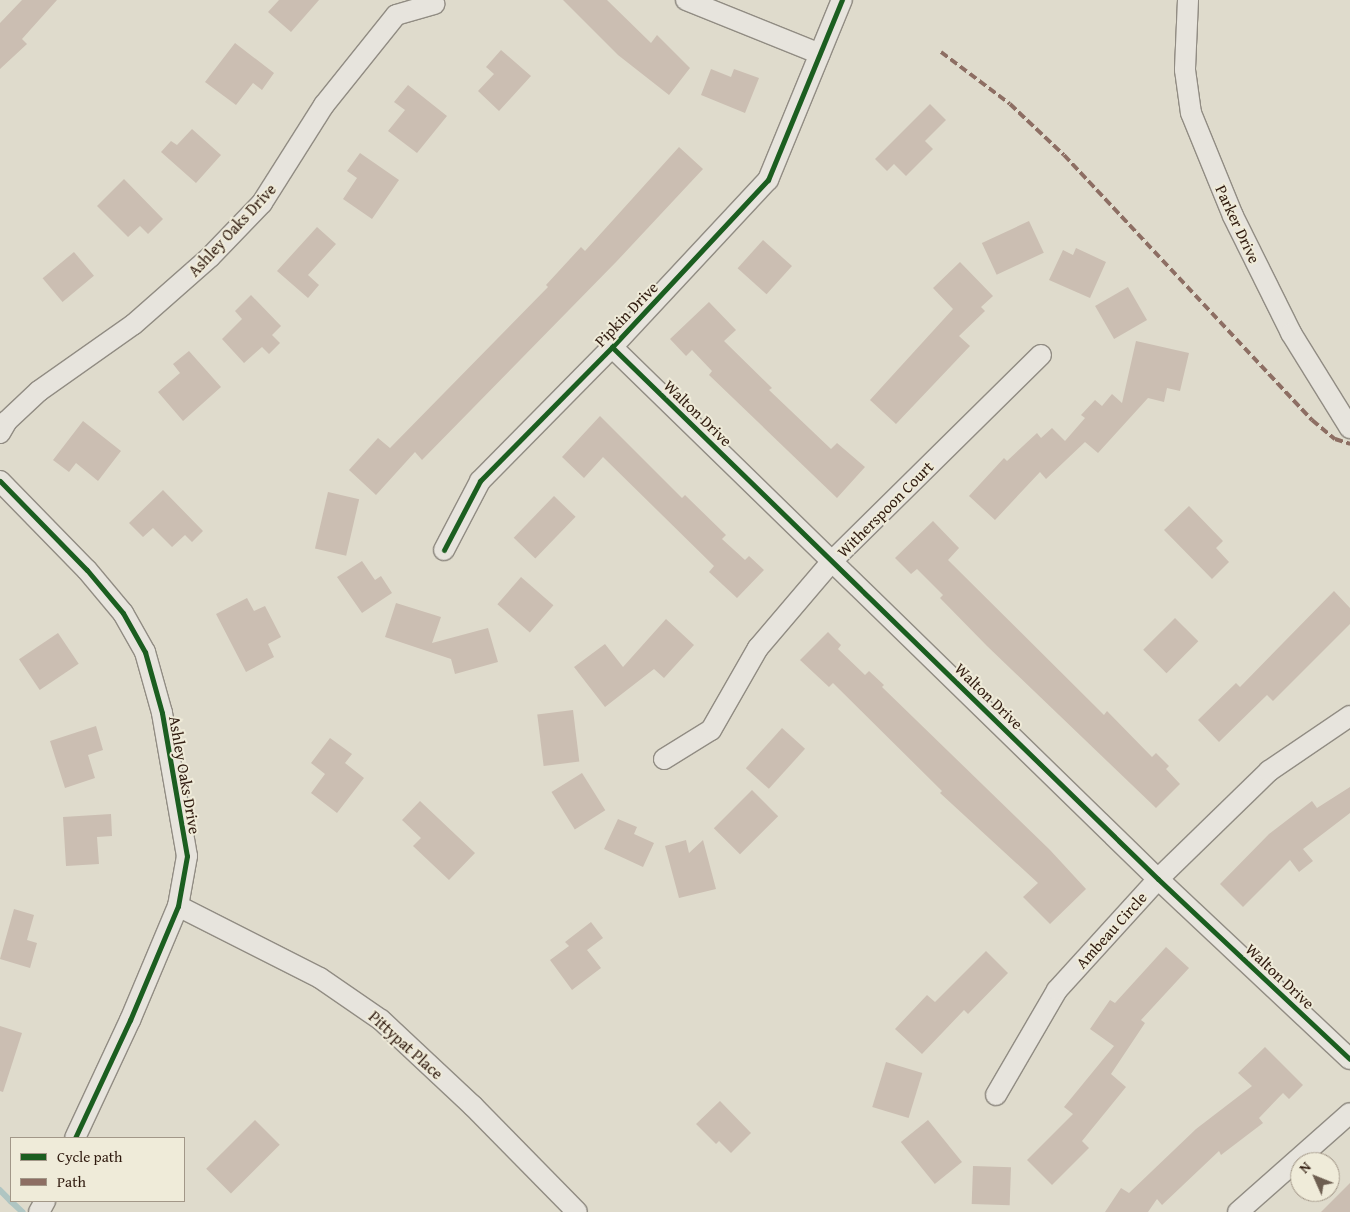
<!DOCTYPE html>
<html>
<head>
<meta charset="utf-8">
<style>
  body { margin:0 }
  #map { position:relative; width:1350px; height:1212px; overflow:hidden; background:#dfdbcc; font-family:"Gentium Book Plus",serif }
  div>[style] { position:absolute }
  .stream>* { height:5.5px; margin:-2.75px; padding:0 2.75px; transform-origin:2.75px; border-radius:2.75px; background:#afc5c2 }
  .building>* { inset:0; background:#cbbeb2; transform-origin:0 0 }
  .roads { filter:drop-shadow(1px 0 #918c83) drop-shadow(-1px 0 #918c83) drop-shadow(0 1px #918c83) drop-shadow(0 -1px #918c83) }
  .minor>* { height:20px; margin:-10px; padding:0 10px; transform-origin:10px; border-radius:10px; background:#e7e4dd }
  .quiet>* { height:4px; margin-top:-2px; transform-origin:0; background:repeating-linear-gradient(90deg,#8d6e63 0 8px,transparent 0 12px) }
  .cycleway>* { height:5px; margin:-2.5px; padding:0 2.5px; transform-origin:2.5px; border-radius:2.5px; background:#1b5e20 }
  span { translate:-50% -50%; white-space:nowrap; text-align:center; line-height:1.15; -webkit-text-stroke:4px #efebd9; paint-order:stroke }
  .street-label { font-size:16px; color:#2f1a0e }
  .legend { position:absolute; left:10px; top:1137px; width:175px; height:65px; box-sizing:border-box; background:#efebd9; border:1px solid #a29788; margin:0; padding:6px 9px; list-style:none; font-size:15px; color:#2f1a0e }
  .legend li { display:flex; align-items:center; gap:10px; height:25px }
  .legend b { width:25px; border:1px solid #a29788 }
  .north { position:absolute; left:1290px; top:1152px; width:50px; height:50px; box-sizing:border-box; background:#efebd9; border:1px solid #a29788; border-radius:50%; rotate:314deg; font-size:14px; font-weight:700; line-height:20px; text-align:center; color:#2f1a0e }
  .north::after { content:''; display:block; margin:auto; width:18px; height:22px; background:#6d5e50; clip-path:polygon(50% 0,100% 100%,50% 72%,0 100%) }
</style>
</head>
<body>
<div id="map">
  <div class="stream">
    <i style="left:0;top:1190px;width:16px;rotate:45deg"></i>
    <i style="left:11px;top:1201px;width:16px;rotate:43deg"></i>
  </div>
  <div class="building">
    <i style="clip-path:polygon(22px 0,57px 0,22px 39px,27px 44px,0 69px,0 23px)"></i>
    <i style="clip-path:polygon(279px 0,319px 0,291px 32px,268px 12px)"></i>
    <i style="clip-path:polygon(563px 0,607px 0,651px 43px,657px 35px,690px 68px,669px 95px,618px 55px)"></i>
    <i style="clip-path:polygon(235px 43px,274px 73px,262px 90px,253px 83px,236px 105px,205px 82px)"></i>
    <i style="clip-path:polygon(501px 50px,531px 76px,499px 111px,478px 91px,494px 74px,486px 67px)"></i>
    <i style="clip-path:polygon(711px 69px,731px 77px,734px 69px,759px 78px,745px 113px,701px 95px)"></i>
    <i style="clip-path:polygon(408px 85px,447px 116px,417px 153px,388px 131px,405px 110px,394px 102px)"></i>
    <i style="clip-path:polygon(930px 104px,946px 120px,925px 141px,933px 149px,906px 176px,894px 164px,887px 171px,875px 159px)"></i>
    <i style="clip-path:polygon(192px 129px,221px 155px,196px 183px,161px 152px,171px 141px,177px 145px)"></i>
    <i style="clip-path:polygon(679px 147px,703px 169px,617px 261px,422px 460px,415px 452px,376px 495px,349px 470px,378px 438px,390px 448px,548px 287px,546px 285px,581px 247px,585px 251px)"></i>
    <i style="clip-path:polygon(360px 153px,399px 180px,372px 219px,343px 199px,357px 178px,347px 171px)"></i>
    <i style="clip-path:polygon(124px 179px,163px 219px,148px 234px,140px 226px,128px 237px,97px 206px)"></i>
    <i style="left:1029px;top:221px;width:35px;height:52px;rotate:65deg"></i>
    <i style="clip-path:polygon(317px 227px,336px 244px,308px 275px,319px 285px,308px 298px,277px 271px)"></i>
    <i style="left:763px;top:240px;width:39px;height:38px;rotate:42deg"></i>
    <i style="clip-path:polygon(1076px 248px,1106px 262px,1090px 298px,1049px 280px,1063px 250px,1073px 255px)"></i>
    <i style="left:74px;top:252px;width:31px;height:41px;rotate:50deg"></i>
    <i style="clip-path:polygon(960px 262px,993px 296px,981px 307px,985px 311px,959px 336px,970px 346px,896px 424px,870px 400px,953px 309px,933px 288px)"></i>
    <i style="left:1128px;top:287px;width:38px;height:38px;rotate:60deg"></i>
    <i style="clip-path:polygon(251px 295px,281px 326px,272px 335px,280px 343px,269px 354px,262px 347px,244px 363px,222px 339px,242px 319px,235px 311px)"></i>
    <i style="clip-path:polygon(709px 302px,736px 330px,724px 341px,772px 388px,769px 390px,831px 449px,837px 443px,865px 467px,837px 498px,709px 375px,712px 371px,692px 350px,686px 356px,670px 339px)"></i>
    <i style="clip-path:polygon(1136px 341px,1189px 353px,1180px 391px,1167px 388px,1164px 402px,1148px 398px,1098px 453px,1085px 442px,1046px 479px,1040px 472px,995px 520px,969px 496px,1004px 458px,1007px 461px,1037px 433px,1041px 438px,1052px 428px,1065px 441px,1085px 418px,1081px 415px,1095px 400px,1102px 406px,1112px 394px,1122px 403px)"></i>
    <i style="clip-path:polygon(189px 351px,221px 387px,183px 421px,158px 392px,180px 373px,173px 364px)"></i>
    <i style="clip-path:polygon(600px 416px,682px 498px,685px 495px,726px 535px,722px 539px,745px 560px,749px 556px,764px 570px,737px 598px,709px 572px,714px 566px,603px 457px,584px 478px,562px 457px)"></i>
    <i style="clip-path:polygon(83px 421px,121px 451px,98px 481px,76px 463px,69px 472px,53px 460px)"></i>
    <i style="clip-path:polygon(163px 490px,203px 531px,192px 542px,185px 535px,172px 547px,153px 528px,143px 537px,129px 523px)"></i>
    <i style="left:328px;top:492px;width:32px;height:58px;rotate:13deg"></i>
    <i style="left:554px;top:496px;width:30px;height:58px;rotate:44deg"></i>
    <i style="clip-path:polygon(1189px 506px,1223px 541px,1216px 548px,1229px 562px,1212px 579px,1164px 530px)"></i>
    <i style="clip-path:polygon(933px 521px,959px 548px,948px 560px,1104px 715px,1107px 711px,1152px 757px,1156px 753px,1169px 766px,1166px 769px,1180px 784px,1156px 808px,987px 646px,940px 598px,943px 595px,917px 569px,911px 574px,895px 558px)"></i>
    <i style="clip-path:polygon(362px 561px,375px 580px,381px 576px,392px 593px,362px 613px,337px 577px)"></i>
    <i style="left:521px;top:577px;width:43px;height:36px;rotate:41deg"></i>
    <i style="clip-path:polygon(1334px 591px,1350px 608px,1350px 624px,1273px 701px,1267px 695px,1219px 742px,1198px 720px,1236px 683px,1240px 687px)"></i>
    <i style="clip-path:polygon(247px 598px,254px 611px,265px 606px,281px 637px,268px 644px,274px 657px,246px 672px,216px 614px)"></i>
    <i style="clip-path:polygon(396px 603px,441px 617px,432px 643px,488px 628px,498px 662px,455px 674px,451px 659px,385px 637px)"></i>
    <i style="left:1175px;top:618px;width:33px;height:45px;rotate:45deg"></i>
    <i style="clip-path:polygon(666px 619px,694px 645px,664px 678px,654px 669px,605px 707px,574px 667px,605px 644px,623px 667px)"></i>
    <i style="clip-path:polygon(828px 632px,841px 645px,838px 649px,865px 675px,869px 671px,884px 685px,882px 687px,1050px 850px,1086px 889px,1050px 924px,1023px 897px,1038px 883px,940px 793px,942px 791px,833px 683px,829px 687px,800px 660px)"></i>
    <i style="left:58px;top:633px;width:37px;height:47px;rotate:56deg"></i>
    <i style="left:573px;top:710px;width:52px;height:36px;rotate:83deg"></i>
    <i style="clip-path:polygon(96px 726px,103px 750px,88px 755px,95px 778px,65px 788px,50px 741px)"></i>
    <i style="left:782px;top:728px;width:31px;height:54px;rotate:42deg"></i>
    <i style="clip-path:polygon(330px 738px,352px 754px,345px 763px,364px 778px,337px 813px,311px 793px,325px 774px,311px 763px)"></i>
    <i style="left:582px;top:773px;width:44px;height:36px;rotate:58deg"></i>
    <i style="clip-path:polygon(1350px 787px,1350px 813px,1303px 849px,1313px 861px,1299px 872px,1290px 860px,1243px 907px,1220px 884px,1269px 834px,1312px 801px,1317px 808px)"></i>
    <i style="left:752px;top:790px;width:37px;height:54px;rotate:45deg"></i>
    <i style="clip-path:polygon(420px 801px,475px 853px,449px 880px,413px 846px,421px 838px,402px 820px)"></i>
    <i style="clip-path:polygon(111px 814px,112px 836px,97px 837px,99px 864px,66px 866px,63px 817px)"></i>
    <i style="clip-path:polygon(618px 819px,637px 827px,634px 834px,654px 843px,643px 867px,604px 849px)"></i>
    <i style="clip-path:polygon(686px 840px,689px 853px,703px 840px,716px 889px,679px 898px,665px 846px)"></i>
    <i style="clip-path:polygon(14px 909px,34px 915px,27px 940px,37px 943px,30px 968px,0 959px)"></i>
    <i style="clip-path:polygon(591px 922px,603px 938px,587px 950px,601px 968px,572px 990px,550px 960px,569px 946px,565px 942px)"></i>
    <i style="clip-path:polygon(1166px 947px,1189px 968px,1141px 1020px,1145px 1023px,1111px 1074px,1126px 1087px,1082px 1141px,1089px 1148px,1052px 1185px,1027px 1160px,1073px 1114px,1064px 1107px,1114px 1046px,1090px 1029px,1110px 1000px,1115px 1003px)"></i>
    <i style="clip-path:polygon(986px 951px,1008px 973px,968px 1014px,964px 1010px,922px 1054px,895px 1029px,927px 995px,935px 1002px)"></i>
    <i style="clip-path:polygon(0 1026px,22px 1033px,3px 1092px,0 1091px)"></i>
    <i style="clip-path:polygon(1265px 1047px,1303px 1085px,1289px 1099px,1283px 1093px,1259px 1118px,1263px 1123px,1221px 1155px,1219px 1151px,1162px 1205px,1157px 1199px,1148px 1212px,1105px 1212px,1121px 1188px,1129px 1193px,1196px 1129px,1252px 1086px,1238px 1073px)"></i>
    <i style="left:886px;top:1062px;width:38px;height:47px;rotate:17deg"></i>
    <i style="clip-path:polygon(720px 1101px,751px 1133px,731px 1153px,719px 1141px,716px 1144px,696px 1124px)"></i>
    <i style="left:255px;top:1120px;width:35px;height:69px;rotate:45deg"></i>
    <i style="left:928px;top:1120px;width:54px;height:35px;rotate:51deg"></i>
    <i style="left:973px;top:1166px;width:38px;height:38px;rotate:2deg"></i>
    <i style="clip-path:polygon(1350px 1183px,1350px 1212px,1321px 1212px)"></i>
  </div>
  <div class="roads">
    <div class="minor">
      <i style="left:686px;top:0;width:144px;rotate:21.9deg"></i>
      <i style="left:1188px;top:0;width:70px;rotate:92.5deg"></i>
      <i style="left:1185px;top:70px;width:43px;rotate:82.1deg"></i>
      <i style="left:1191px;top:113px;width:111px;rotate:67.8deg"></i>
      <i style="left:1233px;top:216px;width:131px;rotate:63.6deg"></i>
      <i style="left:1291px;top:333px;width:112px;rotate:58.2deg"></i>
      <i style="left:612px;top:347px;width:762px;rotate:44.26deg"></i>
      <i style="left:1158px;top:879px;width:263px;rotate:43.2deg"></i>
      <i style="left:0;top:433px;width:14px;rotate:-60deg"></i>
      <i style="left:7px;top:421px;width:44px;rotate:-43.2deg"></i>
      <i style="left:39px;top:391px;width:116px;rotate:-35.2deg"></i>
      <i style="left:134px;top:324px;width:101px;rotate:-41.4deg"></i>
      <i style="left:210px;top:257px;width:75px;rotate:-46.1deg"></i>
      <i style="left:262px;top:203px;width:116px;rotate:-57.7deg"></i>
      <i style="left:324px;top:105px;width:115px;rotate:-51.3deg"></i>
      <i style="left:396px;top:15px;width:40px;rotate:-16deg"></i>
      <i style="left:0;top:481px;width:124px;rotate:45.7deg"></i>
      <i style="left:87px;top:570px;width:56px;rotate:50.1deg"></i>
      <i style="left:123px;top:613px;width:45px;rotate:60.6deg"></i>
      <i style="left:145px;top:652px;width:63px;rotate:74.4deg"></i>
      <i style="left:162px;top:713px;width:145px;rotate:80.1deg"></i>
      <i style="left:187px;top:856px;width:51px;rotate:100.2deg"></i>
      <i style="left:178px;top:906px;width:124px;rotate:112.8deg"></i>
      <i style="left:130px;top:1020px;width:130px;rotate:115deg"></i>
      <i style="left:444px;top:550px;width:78px;rotate:-62.4deg"></i>
      <i style="left:480px;top:481px;width:188px;rotate:-45.4deg"></i>
      <i style="left:612px;top:347px;width:229px;rotate:-47deg"></i>
      <i style="left:768px;top:180px;width:195px;rotate:-67.7deg"></i>
      <i style="left:664px;top:759px;width:55px;rotate:-31.7deg"></i>
      <i style="left:711px;top:730px;width:95px;rotate:-60.2deg"></i>
      <i style="left:758px;top:648px;width:116px;rotate:-49.6deg"></i>
      <i style="left:833px;top:560px;width:292px;rotate:-44.6deg"></i>
      <i style="left:178px;top:906px;width:159px;rotate:26.9deg"></i>
      <i style="left:320px;top:978px;width:74px;rotate:34.5deg"></i>
      <i style="left:381px;top:1020px;width:126px;rotate:43.1deg"></i>
      <i style="left:473px;top:1106px;width:148px;rotate:45.5deg"></i>
      <i style="left:996px;top:1095px;width:121px;rotate:-59.8deg"></i>
      <i style="left:1057px;top:990px;width:150px;rotate:-47.7deg"></i>
      <i style="left:1158px;top:879px;width:155px;rotate:-44.2deg"></i>
      <i style="left:1269px;top:771px;width:98px;rotate:-34.2deg"></i>
      <i style="left:39px;top:1212px;width:13px;rotate:-61deg"></i>
      <i style="left:1238px;top:1212px;width:149px;rotate:-41.5deg"></i>
    </div>
  </div>
  <div class="quiet">
    <i style="left:941px;top:52px;width:86px;rotate:37deg"></i>
    <i style="left:1010px;top:104px;width:74px;rotate:43.4deg"></i>
    <i style="left:1064px;top:155px;width:363px;rotate:46.9deg"></i>
    <i style="left:1312px;top:420px;width:30px;rotate:40deg"></i>
    <i style="left:1335px;top:439px;width:16px;rotate:18deg"></i>
  </div>
  <div class="cycleway">
    <i style="left:612px;top:347px;width:762px;rotate:44.26deg"></i>
    <i style="left:1158px;top:879px;width:263px;rotate:43.2deg"></i>
    <i style="left:0;top:481px;width:124px;rotate:45.7deg"></i>
    <i style="left:87px;top:570px;width:56px;rotate:50.1deg"></i>
    <i style="left:123px;top:613px;width:45px;rotate:60.6deg"></i>
    <i style="left:145px;top:652px;width:63px;rotate:74.4deg"></i>
    <i style="left:162px;top:713px;width:145px;rotate:80.1deg"></i>
    <i style="left:187px;top:856px;width:51px;rotate:100.2deg"></i>
    <i style="left:178px;top:906px;width:124px;rotate:112.8deg"></i>
    <i style="left:130px;top:1020px;width:130px;rotate:115deg"></i>
    <i style="left:444px;top:550px;width:78px;rotate:-62.4deg"></i>
    <i style="left:480px;top:481px;width:188px;rotate:-45.4deg"></i>
    <i style="left:612px;top:347px;width:229px;rotate:-47deg"></i>
    <i style="left:768px;top:180px;width:195px;rotate:-67.7deg"></i>
  </div>
  <div class="street-label">
    <span style="left:1238px;top:224px;rotate:65deg">Parker Drive</span>
    <span style="left:232px;top:230px;rotate:-47deg">Ashley Oaks Drive</span>
    <span style="left:626px;top:314px;rotate:-46deg">Pipkin Drive</span>
    <span style="left:698px;top:413px;rotate:44deg">Walton Drive</span>
    <span style="left:885px;top:509px;rotate:-45deg">Witherspoon Court</span>
    <span style="left:989px;top:696px;rotate:44deg">Walton Drive</span>
    <span style="left:185px;top:775px;rotate:80deg">Ashley Oaks Drive</span>
    <span style="left:1111px;top:930px;rotate:-48deg">Ambeau Circle</span>
    <span style="left:1280px;top:976px;rotate:43deg">Walton Drive</span>
    <span style="left:406px;top:1045px;rotate:42deg">Pittypat Place</span>
  </div>
  <ul class="legend">
  <li><b style="height:6px;background:#1b5e20"></b>Cycle path</li>
  <li><b style="height:6px;background:#8d6e63"></b>Path</li>
  </ul>
  <div class="north">N</div>
</div>
</body>
</html>
